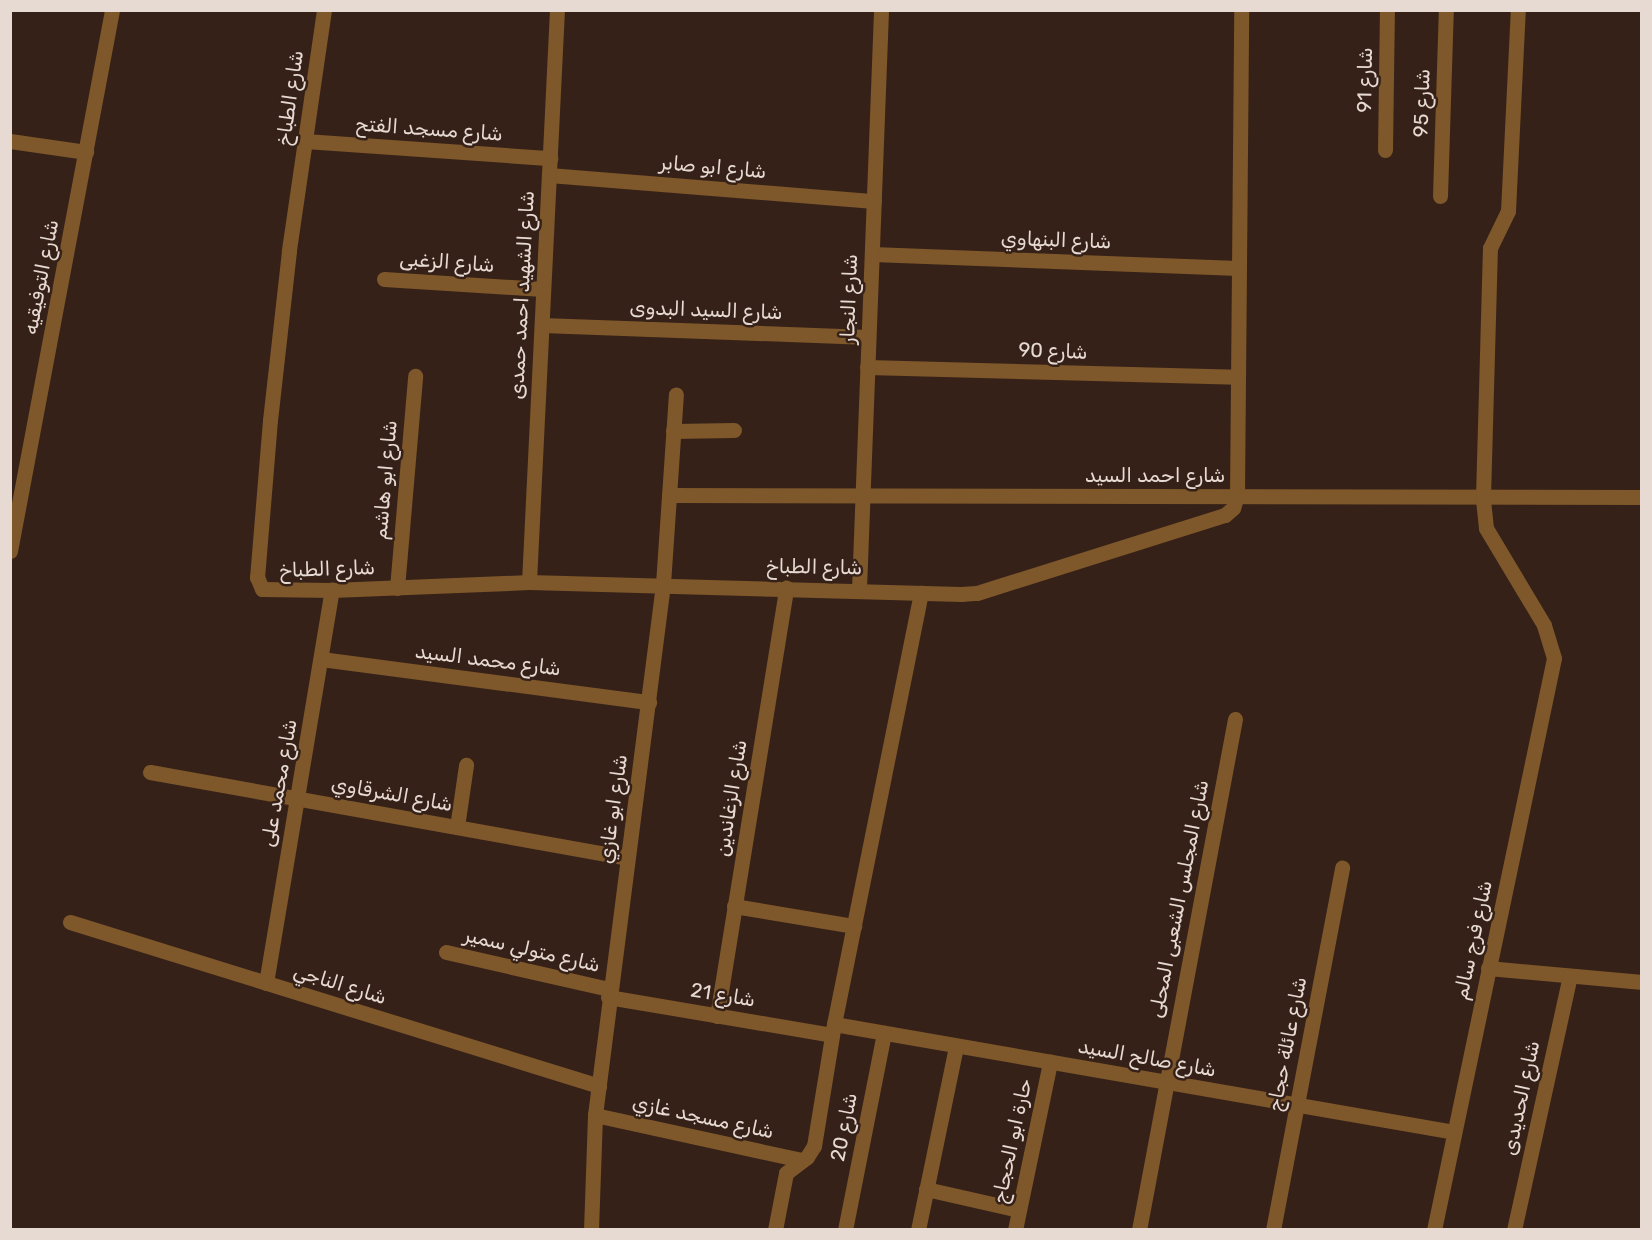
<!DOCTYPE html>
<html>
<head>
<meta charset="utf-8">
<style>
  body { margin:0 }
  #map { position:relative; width:1652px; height:1240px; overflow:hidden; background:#352118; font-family:Rubik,"Noto Sans Arabic",sans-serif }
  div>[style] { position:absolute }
  .minor>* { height:15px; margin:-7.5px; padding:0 7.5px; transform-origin:7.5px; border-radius:7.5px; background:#7e572a }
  span { translate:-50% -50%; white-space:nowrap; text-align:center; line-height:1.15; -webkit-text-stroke:5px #352118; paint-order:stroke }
  .street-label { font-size:20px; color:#e7dad3 }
  .frame { position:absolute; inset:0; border:12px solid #e7dad3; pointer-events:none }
</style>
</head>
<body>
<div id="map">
  <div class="minor">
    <i style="left:324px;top:10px;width:244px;rotate:98.3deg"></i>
    <i style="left:289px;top:251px;width:170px;rotate:96.4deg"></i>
    <i style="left:270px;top:420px;width:158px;rotate:94.7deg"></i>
    <i style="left:257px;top:577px;width:13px;rotate:67deg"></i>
    <i style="left:262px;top:589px;width:70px;rotate:0.8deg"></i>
    <i style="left:332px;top:590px;width:197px;rotate:-2.3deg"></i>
    <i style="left:529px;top:582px;width:432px;rotate:1.6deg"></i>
    <i style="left:961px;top:594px;width:16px;rotate:-4deg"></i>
    <i style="left:977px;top:593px;width:260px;rotate:-17.5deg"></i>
    <i style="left:1225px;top:515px;width:11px;rotate:-41deg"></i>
    <i style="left:1233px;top:508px;width:13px;rotate:-72deg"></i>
    <i style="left:1237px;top:496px;width:486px;rotate:-89.5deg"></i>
    <i style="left:10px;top:141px;width:77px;rotate:8.2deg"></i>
    <i style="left:305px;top:141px;width:246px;rotate:4deg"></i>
    <i style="left:1385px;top:150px;width:140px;rotate:-89.2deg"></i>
    <i style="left:549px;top:175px;width:326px;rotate:4.6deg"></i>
    <i style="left:1440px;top:196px;width:186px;rotate:-88.2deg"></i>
    <i style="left:872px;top:254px;width:366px;rotate:2.2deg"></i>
    <i style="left:384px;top:279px;width:159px;rotate:3.6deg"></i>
    <i style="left:542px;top:325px;width:326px;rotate:2.1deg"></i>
    <i style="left:867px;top:367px;width:370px;rotate:1.5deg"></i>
    <i style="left:673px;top:431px;width:61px;rotate:-0.9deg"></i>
    <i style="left:669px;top:495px;width:973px;rotate:0.12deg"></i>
    <i style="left:10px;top:551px;width:551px;rotate:-79.32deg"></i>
    <i style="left:529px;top:582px;width:573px;rotate:-87.2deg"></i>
    <i style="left:397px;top:588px;width:213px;rotate:-85.1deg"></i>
    <i style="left:859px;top:589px;width:579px;rotate:-87.82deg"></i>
    <i style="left:321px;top:659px;width:331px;rotate:7.5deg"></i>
    <i style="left:150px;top:772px;width:485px;rotate:10.2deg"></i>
    <i style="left:457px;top:827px;width:63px;rotate:-81.7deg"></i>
    <i style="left:734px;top:906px;width:122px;rotate:9.5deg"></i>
    <i style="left:70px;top:922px;width:554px;rotate:17.22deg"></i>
    <i style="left:446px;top:952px;width:167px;rotate:12.8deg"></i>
    <i style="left:1488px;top:968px;width:155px;rotate:5.2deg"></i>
    <i style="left:266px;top:983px;width:399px;rotate:-80.5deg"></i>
    <i style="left:608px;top:997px;width:227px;rotate:9.6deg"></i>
    <i style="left:717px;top:1016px;width:434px;rotate:-80.8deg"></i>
    <i style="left:834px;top:1024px;width:629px;rotate:9.88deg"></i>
    <i style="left:595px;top:1115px;width:212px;rotate:12.3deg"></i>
    <i style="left:926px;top:1189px;width:95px;rotate:12.7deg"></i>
    <i style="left:591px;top:1230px;width:115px;rotate:-88deg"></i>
    <i style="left:595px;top:1115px;width:535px;rotate:-82.7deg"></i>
    <i style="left:663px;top:584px;width:190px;rotate:-86.1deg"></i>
    <i style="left:775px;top:1230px;width:58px;rotate:-79.1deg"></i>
    <i style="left:786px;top:1173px;width:26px;rotate:-37deg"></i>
    <i style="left:807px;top:1157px;width:13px;rotate:-58deg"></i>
    <i style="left:814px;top:1146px;width:124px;rotate:-80.7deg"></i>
    <i style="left:834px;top:1024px;width:440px;rotate:-78.6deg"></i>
    <i style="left:845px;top:1230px;width:201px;rotate:-78.8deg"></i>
    <i style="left:918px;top:1230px;width:188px;rotate:-78.3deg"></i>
    <i style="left:1015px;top:1230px;width:172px;rotate:-78.2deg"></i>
    <i style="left:1139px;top:1230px;width:520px;rotate:-79.36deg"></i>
    <i style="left:1273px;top:1230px;width:369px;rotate:-79.2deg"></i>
    <i style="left:1434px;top:1230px;width:584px;rotate:-78.15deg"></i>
    <i style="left:1554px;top:658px;width:34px;rotate:-107deg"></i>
    <i style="left:1544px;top:625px;width:113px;rotate:-120.9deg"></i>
    <i style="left:1486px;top:528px;width:31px;rotate:-96deg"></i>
    <i style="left:1483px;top:497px;width:249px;rotate:-88.4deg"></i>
    <i style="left:1490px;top:248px;width:41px;rotate:-64.1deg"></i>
    <i style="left:1508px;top:211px;width:201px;rotate:-87.2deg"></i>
    <i style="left:1514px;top:1230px;width:260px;rotate:-77.6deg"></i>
  </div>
  <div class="street-label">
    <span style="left:1365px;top:80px;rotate:-89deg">شارع 91</span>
    <span style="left:290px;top:98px;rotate:-82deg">شارع الطباخ</span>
    <span style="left:1422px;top:103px;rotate:-88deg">شارع 95</span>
    <span style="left:429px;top:129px;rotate:4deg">شارع مسجد الفتح</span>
    <span style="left:713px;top:167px;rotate:5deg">شارع ابو صابر</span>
    <span style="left:1056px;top:240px;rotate:2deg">شارع البنهاوي</span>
    <span style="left:447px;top:262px;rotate:4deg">شارع الزغبى</span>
    <span style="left:41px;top:277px;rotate:-79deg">شارع التوفيقيه</span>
    <span style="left:522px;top:295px;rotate:-87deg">شارع الشهيد احمد حمدى</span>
    <span style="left:849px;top:299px;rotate:-88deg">شارع النجار</span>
    <span style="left:706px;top:310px;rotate:2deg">شارع السيد البدوى</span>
    <span style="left:1053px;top:351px;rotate:2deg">شارع 90</span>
    <span style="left:1155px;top:475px">شارع احمد السيد</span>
    <span style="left:385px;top:480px;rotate:-85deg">شارع ابو هاشم</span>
    <span style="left:814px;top:567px;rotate:1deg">شارع الطباخ</span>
    <span style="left:327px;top:569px;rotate:-2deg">شارع الطباخ</span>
    <span style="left:488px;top:660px;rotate:7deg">شارع محمد السيد</span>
    <span style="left:279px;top:783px;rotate:-80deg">شارع محمد على</span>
    <span style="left:392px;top:794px;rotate:10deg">شارع الشرقاوي</span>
    <span style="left:731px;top:798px;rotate:-81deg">شارع الزغاندين</span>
    <span style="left:613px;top:809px;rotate:-82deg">شارع ابو غازي</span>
    <span style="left:1179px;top:899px;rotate:-79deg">شارع المجلس الشعبى المحلى</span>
    <span style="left:1473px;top:940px;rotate:-78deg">شارع فرج سالم</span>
    <span style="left:532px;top:950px;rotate:13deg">شارع متولي سمير</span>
    <span style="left:340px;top:984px;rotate:17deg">شارع الناجي</span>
    <span style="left:723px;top:995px;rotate:9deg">شارع 21</span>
    <span style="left:1287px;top:1044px;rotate:-79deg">شارع عائلة حجاج</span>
    <span style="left:1147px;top:1058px;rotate:10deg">شارع صالح السيد</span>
    <span style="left:1521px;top:1098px;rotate:-78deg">شارع الحديدى</span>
    <span style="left:703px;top:1117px;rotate:12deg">شارع مسجد غازي</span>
    <span style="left:844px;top:1127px;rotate:-79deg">شارع 20</span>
    <span style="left:1012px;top:1141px;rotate:-78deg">حارة ابو الحجاج</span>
  </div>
  <div class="frame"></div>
</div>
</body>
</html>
